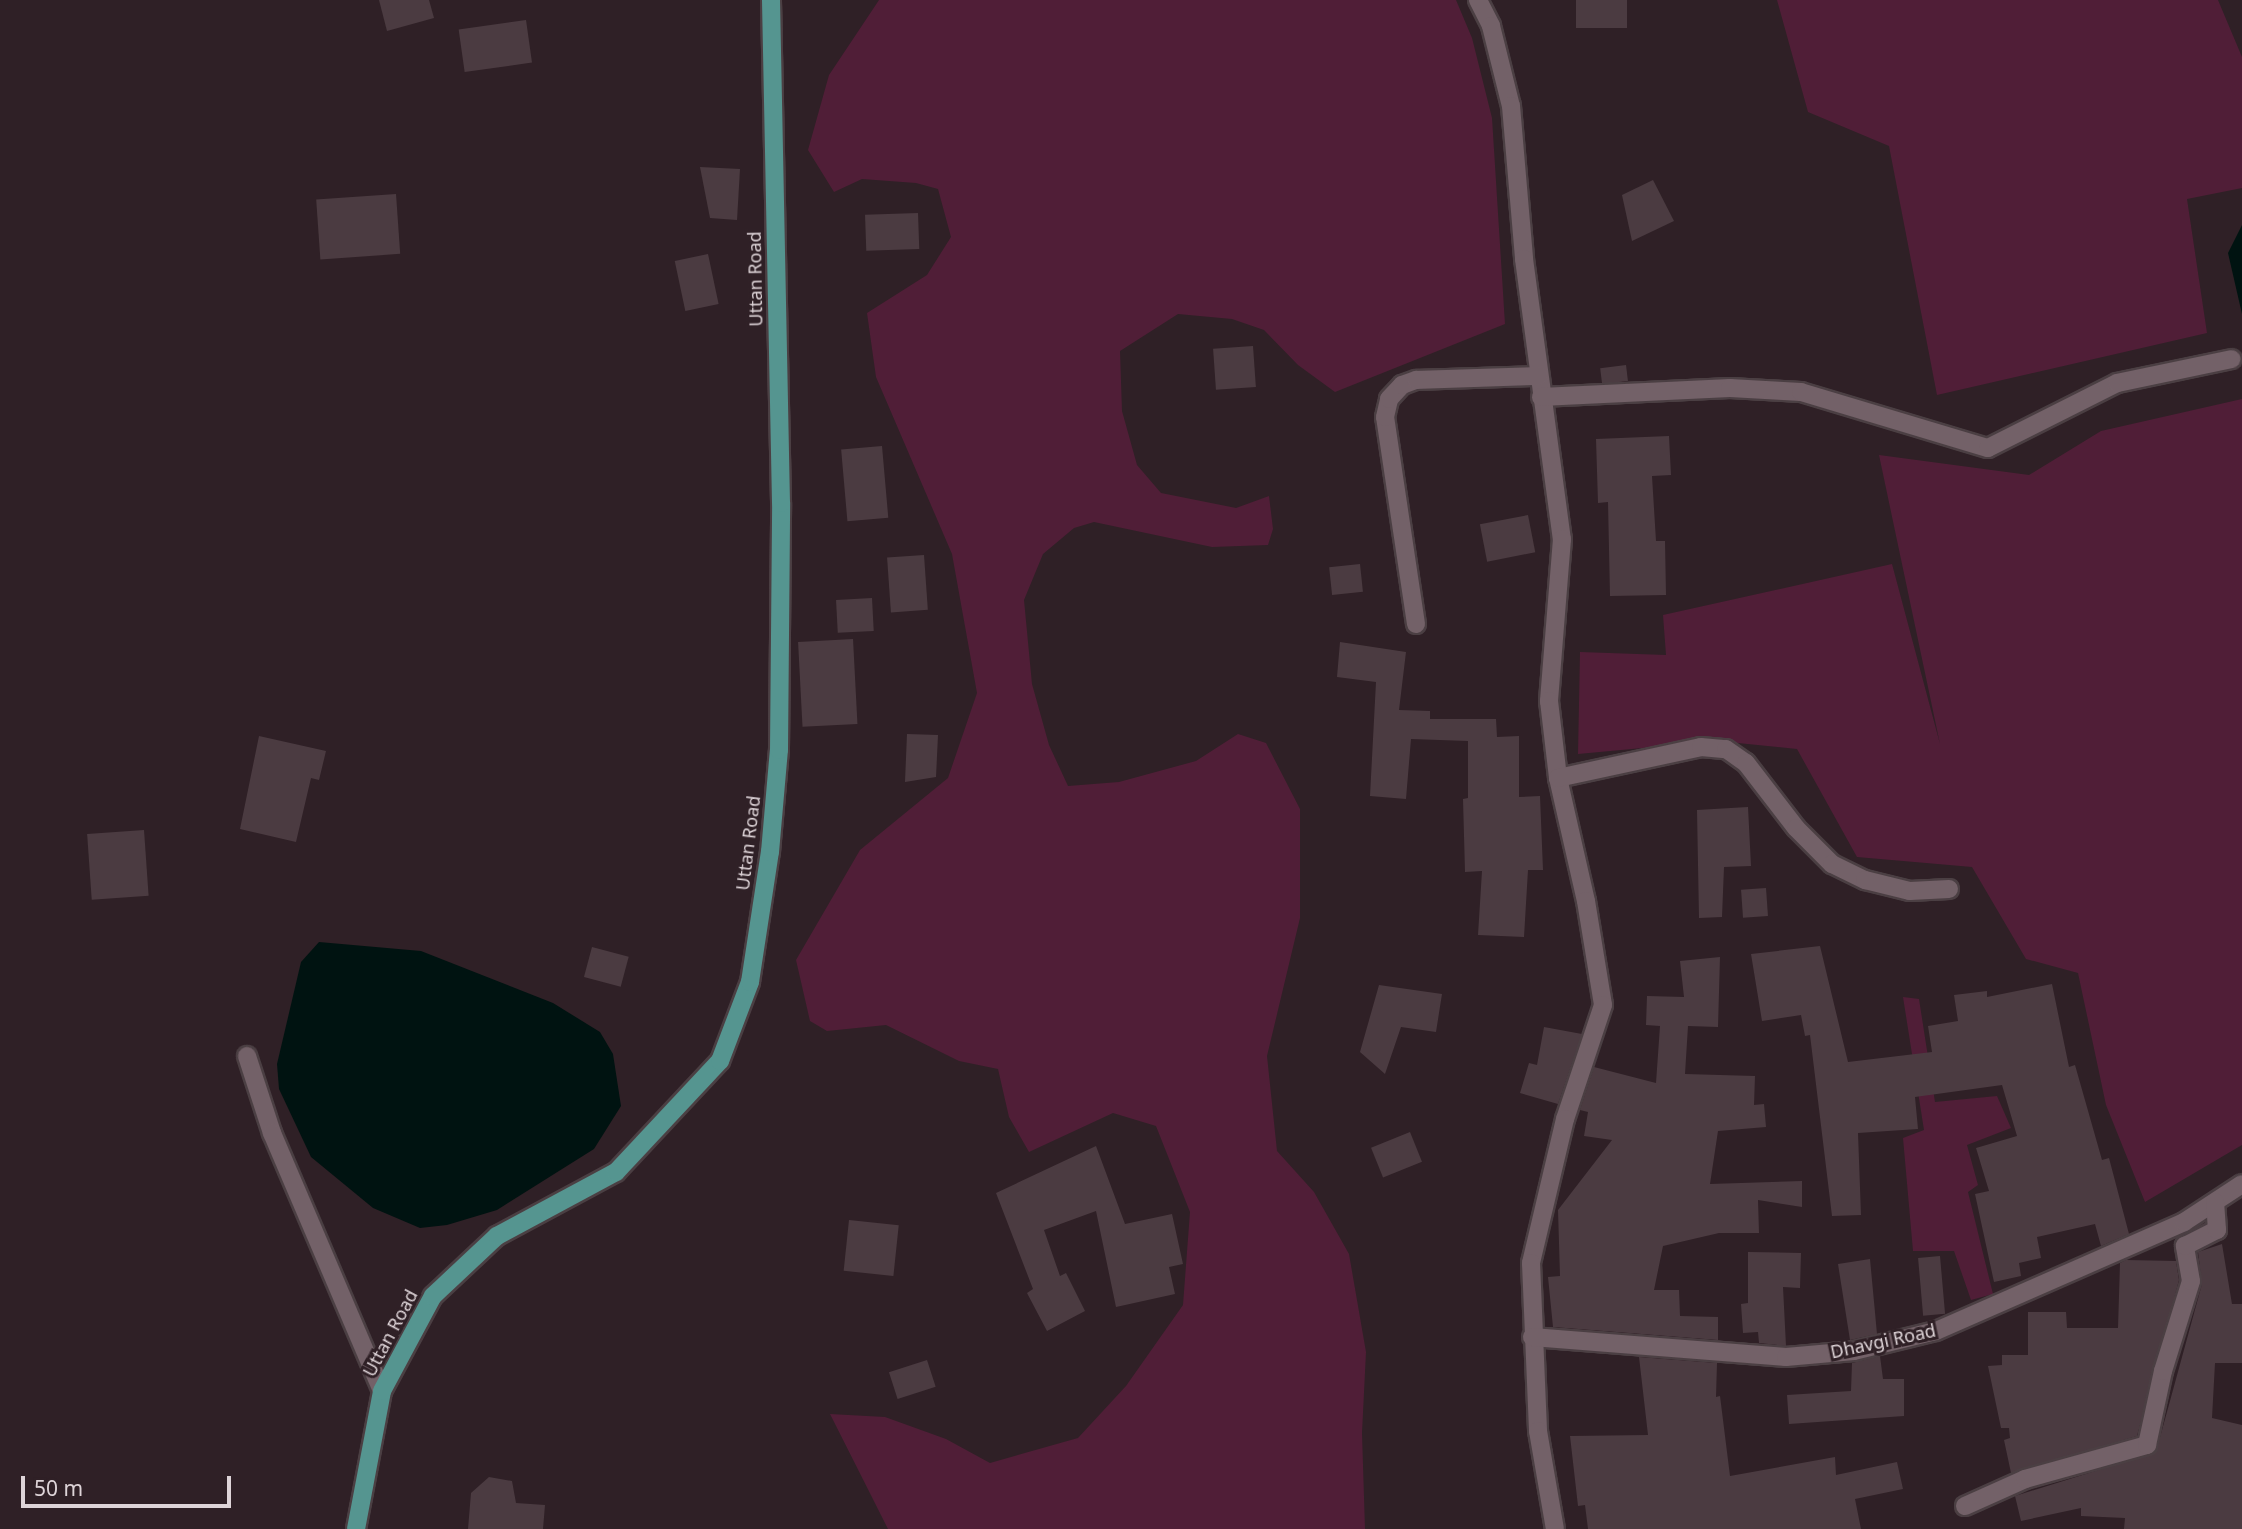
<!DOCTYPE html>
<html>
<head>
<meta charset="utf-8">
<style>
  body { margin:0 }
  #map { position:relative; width:2242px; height:1529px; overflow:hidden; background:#2f2026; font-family:"Noto Sans",sans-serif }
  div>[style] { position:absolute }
  .green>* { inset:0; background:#501e37 }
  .water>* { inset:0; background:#001311 }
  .building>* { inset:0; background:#4b3b41; transform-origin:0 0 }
  .roads { filter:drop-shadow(2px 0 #4b3f43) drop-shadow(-2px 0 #4b3f43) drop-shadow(0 2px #4b3f43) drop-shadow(0 -2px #4b3f43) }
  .minor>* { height:18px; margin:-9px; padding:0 9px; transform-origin:9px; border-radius:9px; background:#736168 }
  .major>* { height:18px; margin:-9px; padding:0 9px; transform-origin:9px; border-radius:9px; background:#559590 }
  span { translate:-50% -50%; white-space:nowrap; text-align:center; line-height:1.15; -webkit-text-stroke:6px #2f2026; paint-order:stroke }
  .street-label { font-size:18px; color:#ded4d8 }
  .scale { position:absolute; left:21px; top:1476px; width:210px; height:32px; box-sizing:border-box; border:4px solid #ded4d8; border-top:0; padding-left:9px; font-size:21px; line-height:24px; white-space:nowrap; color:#ded4d8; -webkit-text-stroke:5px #2f2026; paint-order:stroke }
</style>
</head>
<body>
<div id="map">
  <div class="green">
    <i style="clip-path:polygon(879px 0,1456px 0,1472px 38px,1492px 118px,1505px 324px,1335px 392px,1298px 365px,1264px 330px,1232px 319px,1178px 314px,1120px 351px,1122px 411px,1137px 465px,1161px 493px,1236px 508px,1269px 496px,1273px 529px,1268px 545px,1212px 547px,1094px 522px,1074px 528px,1043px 554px,1024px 600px,1032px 684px,1049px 745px,1068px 786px,1119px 782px,1196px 761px,1238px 734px,1266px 743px,1300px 809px,1300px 918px,1267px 1056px,1277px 1151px,1314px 1192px,1349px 1254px,1366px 1352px,1362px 1433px,1365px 1529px,888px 1529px,830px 1414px,885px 1417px,946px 1439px,990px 1463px,1078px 1438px,1126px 1386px,1183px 1305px,1190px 1212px,1156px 1126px,1113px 1113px,1029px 1152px,1009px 1117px,998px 1069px,959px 1061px,886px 1025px,827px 1031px,810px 1021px,796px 960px,860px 850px,948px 778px,977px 693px,952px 554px,876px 377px,867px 313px,927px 275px,951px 237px,938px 189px,916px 183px,862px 179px,834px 192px,808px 150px,829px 75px)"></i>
    <i style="clip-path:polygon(1777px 0,2218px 0,2242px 57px,2242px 188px,2187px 199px,2207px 333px,1937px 395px,1889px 146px,1808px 112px)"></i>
    <i style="clip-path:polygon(2242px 399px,2242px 1145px,2145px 1202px,2106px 1105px,2078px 973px,2026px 959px,1972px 867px,1857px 857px,1797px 749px,1718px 741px,1578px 754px,1580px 652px,1666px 655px,1663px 615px,1892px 564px,1940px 744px,1879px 455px,2029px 475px,2101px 431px)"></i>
    <i style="clip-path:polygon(1903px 997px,1919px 999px,1935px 1102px,1997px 1096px,2011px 1128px,1967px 1145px,1978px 1185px,1968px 1192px,1993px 1294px,1971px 1300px,1954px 1251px,1913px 1251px,1903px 1138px,1924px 1130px)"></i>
  </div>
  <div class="water">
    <i style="clip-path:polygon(2242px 225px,2242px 314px,2228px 253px)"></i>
    <i style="clip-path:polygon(319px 942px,421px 951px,553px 1003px,600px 1032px,613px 1054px,621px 1106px,594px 1149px,497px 1210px,447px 1225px,420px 1228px,373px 1208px,311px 1157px,279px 1089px,277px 1064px,301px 962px)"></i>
  </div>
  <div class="building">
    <i style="clip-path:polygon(379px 0,429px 0,434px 18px,387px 31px)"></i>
    <i style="left:1576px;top:0;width:51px;height:28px"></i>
    <i style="left:526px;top:20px;width:43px;height:68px;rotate:82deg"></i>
    <i style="clip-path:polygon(700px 167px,740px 169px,737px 220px,710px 218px)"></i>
    <i style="clip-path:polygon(1653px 180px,1674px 221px,1632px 241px,1622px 195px)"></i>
    <i style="left:396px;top:194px;width:60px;height:80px;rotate:86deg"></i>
    <i style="left:918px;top:213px;width:36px;height:53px;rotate:88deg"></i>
    <i style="left:708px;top:254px;width:51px;height:34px;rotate:78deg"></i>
    <i style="left:1253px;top:346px;width:41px;height:40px;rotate:86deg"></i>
    <i style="left:1626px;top:365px;width:16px;height:26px;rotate:83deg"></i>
    <i style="clip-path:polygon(1669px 436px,1671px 475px,1652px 476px,1656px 541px,1665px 541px,1666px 595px,1610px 596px,1608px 502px,1598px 503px,1596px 439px)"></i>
    <i style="left:882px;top:446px;width:72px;height:41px;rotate:85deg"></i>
    <i style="left:1528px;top:515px;width:38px;height:49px;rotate:79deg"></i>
    <i style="left:924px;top:555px;width:55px;height:37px;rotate:86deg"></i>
    <i style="left:1360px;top:564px;width:28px;height:31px;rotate:84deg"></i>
    <i style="left:872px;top:598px;width:33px;height:36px;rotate:87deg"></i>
    <i style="left:853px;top:639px;width:85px;height:55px;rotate:87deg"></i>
    <i style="clip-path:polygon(1340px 642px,1406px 652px,1399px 710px,1430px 711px,1430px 719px,1496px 719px,1497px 737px,1519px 736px,1519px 797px,1540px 796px,1543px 870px,1528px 870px,1524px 937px,1478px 935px,1482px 871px,1465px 872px,1463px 799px,1468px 798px,1468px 741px,1411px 739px,1406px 799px,1370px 796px,1376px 682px,1337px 677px)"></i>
    <i style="clip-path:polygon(907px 734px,938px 735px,936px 777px,905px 782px)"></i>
    <i style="clip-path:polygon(259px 736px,326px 751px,319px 780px,311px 778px,296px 842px,240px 829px)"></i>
    <i style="clip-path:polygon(1748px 807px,1751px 866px,1724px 867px,1722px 917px,1699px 918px,1697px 810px)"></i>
    <i style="left:144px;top:830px;width:66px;height:57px;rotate:86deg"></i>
    <i style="left:1766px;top:888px;width:28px;height:25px;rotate:86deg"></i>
    <i style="clip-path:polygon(1820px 946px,1848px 1062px,1932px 1052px,1928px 1026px,1958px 1021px,1954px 995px,1987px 991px,1987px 997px,2052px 984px,2069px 1067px,2075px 1065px,2102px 1160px,2109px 1158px,2129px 1234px,2101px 1246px,2095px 1224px,2037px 1237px,2041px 1258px,2019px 1263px,2021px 1276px,1994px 1282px,1975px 1194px,1989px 1191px,1976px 1148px,2017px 1136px,2002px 1085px,1915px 1097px,1918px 1129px,1858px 1133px,1861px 1215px,1832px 1216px,1810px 1035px,1805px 1036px,1801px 1015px,1762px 1021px,1751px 954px)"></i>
    <i style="left:592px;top:947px;width:38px;height:31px;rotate:15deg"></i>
    <i style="clip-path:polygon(1720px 957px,1718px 1027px,1688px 1026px,1685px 1074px,1755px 1076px,1754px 1105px,1764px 1104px,1766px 1127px,1718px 1131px,1710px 1184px,1802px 1181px,1802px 1207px,1758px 1200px,1759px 1233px,1719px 1233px,1663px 1246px,1654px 1290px,1679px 1290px,1680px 1316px,1718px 1317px,1718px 1340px,1553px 1327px,1548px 1277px,1560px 1276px,1558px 1210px,1612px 1140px,1584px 1136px,1588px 1112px,1580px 1110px,1594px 1067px,1656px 1083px,1660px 1026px,1646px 1025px,1647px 996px,1684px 997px,1680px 961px)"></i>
    <i style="clip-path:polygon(1379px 985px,1442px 994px,1436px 1032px,1401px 1027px,1385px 1074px,1360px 1052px)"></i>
    <i style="clip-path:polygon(1544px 1027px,1582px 1034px,1558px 1104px,1520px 1093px,1529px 1063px,1537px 1065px)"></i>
    <i style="left:1410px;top:1132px;width:32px;height:42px;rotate:68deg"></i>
    <i style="clip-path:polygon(1096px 1146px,1125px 1224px,1172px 1214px,1183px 1264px,1169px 1267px,1175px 1294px,1116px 1307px,1096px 1211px,1044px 1230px,1060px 1276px,1066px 1273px,1085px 1311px,1047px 1331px,1027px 1293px,1033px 1289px,996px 1193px)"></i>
    <i style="left:849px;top:1220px;width:50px;height:51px;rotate:6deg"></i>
    <i style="clip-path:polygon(2222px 1244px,2232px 1304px,2242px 1304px,2242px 1363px,2215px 1363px,2212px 1418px,2242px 1425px,2242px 1529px,2124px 1529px,2125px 1518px,2081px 1516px,2081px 1508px,2021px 1521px,2015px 1496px,2156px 1452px,2202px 1284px,2198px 1252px)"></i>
    <i style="clip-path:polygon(1748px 1252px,1801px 1253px,1800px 1288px,1783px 1287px,1786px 1346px,1759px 1343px,1758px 1332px,1743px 1333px,1741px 1304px,1748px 1303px)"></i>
    <i style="left:1940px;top:1256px;width:58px;height:22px;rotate:85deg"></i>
    <i style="clip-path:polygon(1870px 1259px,1877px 1334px,1850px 1340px,1838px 1264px)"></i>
    <i style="clip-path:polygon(2126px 1260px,2176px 1261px,2179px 1280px,2137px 1436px,2011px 1473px,2004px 1440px,2010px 1438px,2009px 1428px,2001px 1428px,1988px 1366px,2002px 1365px,2002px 1355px,2028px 1355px,2028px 1312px,2066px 1312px,2067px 1328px,2118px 1328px,2120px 1263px)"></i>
    <i style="clip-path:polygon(1880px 1356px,1883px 1379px,1904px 1379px,1904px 1416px,1789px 1424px,1787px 1395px,1851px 1391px,1852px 1363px)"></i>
    <i style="clip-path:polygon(1639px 1357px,1717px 1363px,1716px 1397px,1720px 1396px,1730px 1476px,1835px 1457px,1836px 1475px,1897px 1462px,1903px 1489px,1855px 1499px,1861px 1529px,1588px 1529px,1585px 1505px,1578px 1506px,1570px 1436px,1648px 1435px)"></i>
    <i style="left:927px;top:1360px;width:28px;height:40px;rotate:72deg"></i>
    <i style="clip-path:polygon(489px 1477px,512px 1481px,516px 1503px,545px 1505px,543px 1529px,468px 1529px,471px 1493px)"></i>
  </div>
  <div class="roads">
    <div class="minor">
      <i style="left:1478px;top:0;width:29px;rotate:63deg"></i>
      <i style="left:1491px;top:26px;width:82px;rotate:76deg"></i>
      <i style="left:1511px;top:106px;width:154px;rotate:85.1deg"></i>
      <i style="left:1524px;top:259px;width:283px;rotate:82.3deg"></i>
      <i style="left:1562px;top:539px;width:163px;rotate:94.6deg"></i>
      <i style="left:1549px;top:701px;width:78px;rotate:83.3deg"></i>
      <i style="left:1558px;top:778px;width:126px;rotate:77.2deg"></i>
      <i style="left:1586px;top:901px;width:105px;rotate:80.7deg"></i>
      <i style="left:1603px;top:1005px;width:120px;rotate:108.4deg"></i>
      <i style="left:1565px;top:1119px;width:148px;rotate:103.3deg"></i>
      <i style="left:1531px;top:1263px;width:168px;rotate:87.6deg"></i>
      <i style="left:1538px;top:1431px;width:99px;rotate:80.2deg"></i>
      <i style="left:1541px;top:397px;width:189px;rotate:-2.7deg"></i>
      <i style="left:1730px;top:388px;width:71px;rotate:3.2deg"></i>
      <i style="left:1801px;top:392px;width:195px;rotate:16.7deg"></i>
      <i style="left:1988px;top:448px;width:144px;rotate:-26.7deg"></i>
      <i style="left:2117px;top:383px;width:117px;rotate:-11.8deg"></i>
      <i style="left:1416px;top:624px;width:209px;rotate:-98.5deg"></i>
      <i style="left:1385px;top:417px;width:18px;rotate:-77deg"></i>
      <i style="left:1389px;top:399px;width:19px;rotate:-47deg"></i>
      <i style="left:1402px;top:385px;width:15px;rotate:-20deg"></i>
      <i style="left:1416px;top:380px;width:123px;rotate:-1.9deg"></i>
      <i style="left:1558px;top:778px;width:146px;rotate:-12.2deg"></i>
      <i style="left:1701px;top:747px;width:25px;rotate:5deg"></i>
      <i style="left:1726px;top:749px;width:24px;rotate:35deg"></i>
      <i style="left:1746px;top:763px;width:82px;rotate:52.4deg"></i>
      <i style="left:1796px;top:828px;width:51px;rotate:45deg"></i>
      <i style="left:1832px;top:864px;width:37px;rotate:26deg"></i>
      <i style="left:1865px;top:880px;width:46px;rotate:13.7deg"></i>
      <i style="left:1910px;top:891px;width:39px;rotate:-3deg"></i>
      <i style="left:247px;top:1056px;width:81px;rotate:72deg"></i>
      <i style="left:272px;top:1133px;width:280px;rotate:66.9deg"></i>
      <i style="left:1532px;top:1337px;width:255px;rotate:4.5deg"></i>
      <i style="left:1786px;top:1357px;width:68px;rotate:-5deg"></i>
      <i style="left:1854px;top:1351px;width:84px;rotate:-13.7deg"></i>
      <i style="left:1936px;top:1331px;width:271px;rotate:-23.7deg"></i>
      <i style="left:2184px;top:1222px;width:69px;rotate:-33.2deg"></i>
      <i style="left:1965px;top:1506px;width:66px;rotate:-24.2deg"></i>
      <i style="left:2025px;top:1479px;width:127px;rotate:-15.6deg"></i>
      <i style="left:2147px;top:1445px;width:76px;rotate:-77.8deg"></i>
      <i style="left:2163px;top:1371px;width:94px;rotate:-72.7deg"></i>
      <i style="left:2191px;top:1281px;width:36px;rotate:-100deg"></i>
      <i style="left:2185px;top:1246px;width:36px;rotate:-27deg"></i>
      <i style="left:2217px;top:1230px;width:28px;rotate:-94deg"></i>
    </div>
    <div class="major">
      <i style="left:356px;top:1529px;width:140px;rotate:-79.3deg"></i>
      <i style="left:382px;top:1391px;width:108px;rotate:-61.8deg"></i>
      <i style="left:433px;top:1296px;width:88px;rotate:-43.2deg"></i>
      <i style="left:497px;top:1236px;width:135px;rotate:-28.3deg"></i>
      <i style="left:616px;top:1172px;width:152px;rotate:-46.9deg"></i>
      <i style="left:720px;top:1061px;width:85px;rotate:-69.2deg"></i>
      <i style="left:750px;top:982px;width:132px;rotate:-81.3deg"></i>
      <i style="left:770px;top:852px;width:102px;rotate:-85deg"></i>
      <i style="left:779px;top:750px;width:247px;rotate:-89.5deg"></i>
      <i style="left:781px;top:503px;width:503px;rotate:-91.14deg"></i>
    </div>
  </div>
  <div class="street-label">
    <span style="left:755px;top:279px;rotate:-91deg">Uttan Road</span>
    <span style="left:748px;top:843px;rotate:-83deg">Uttan Road</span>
    <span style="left:390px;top:1333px;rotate:-62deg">Uttan Road</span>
    <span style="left:1883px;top:1341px;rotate:-12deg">Dhavgi Road</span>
  </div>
  <div class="scale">50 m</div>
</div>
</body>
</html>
